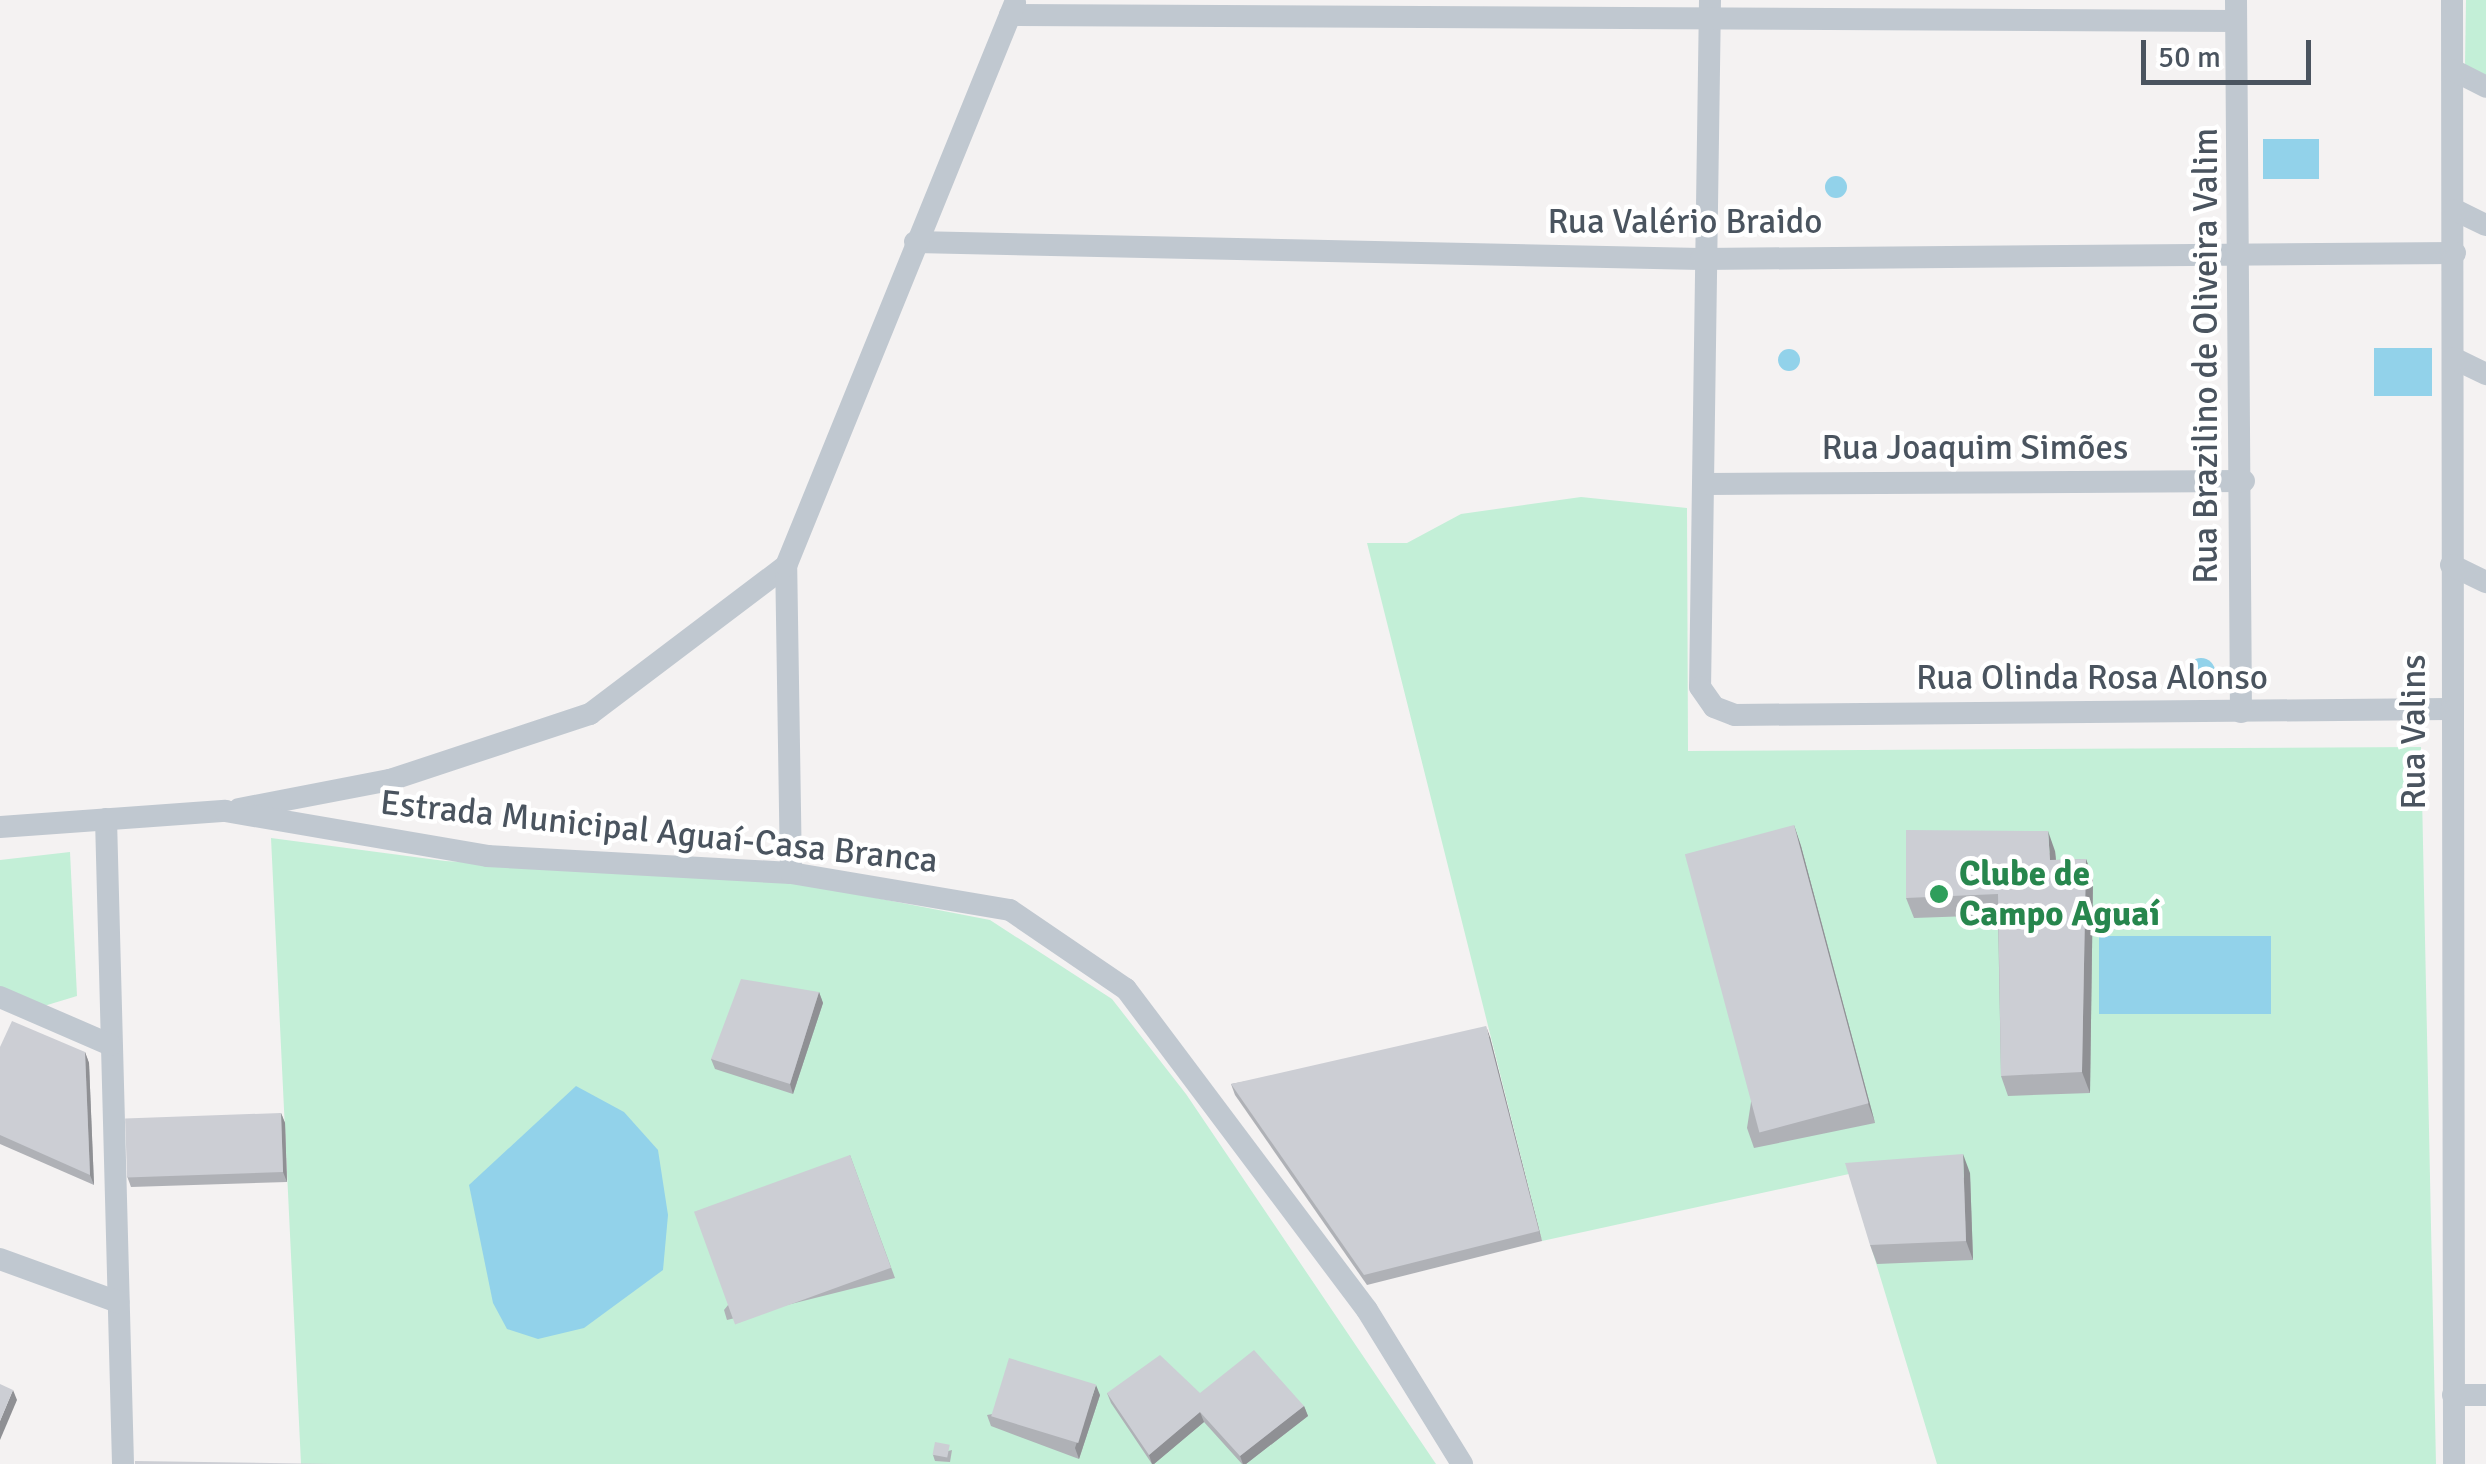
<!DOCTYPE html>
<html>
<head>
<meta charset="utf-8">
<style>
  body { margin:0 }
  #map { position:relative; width:2486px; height:1464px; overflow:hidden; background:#f4f2f2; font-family:Signika,sans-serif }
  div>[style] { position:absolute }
  .green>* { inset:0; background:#c3efd7 }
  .water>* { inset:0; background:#92d2ea; transform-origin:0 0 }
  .round { border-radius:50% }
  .minor>* { height:22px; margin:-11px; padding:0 11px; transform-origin:11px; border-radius:11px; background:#c0c8d0 }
  .wall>* { inset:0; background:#afb1b6 }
  .shaded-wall>* { inset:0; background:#8f9094 }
  .building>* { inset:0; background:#ccced4; transform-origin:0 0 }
  .dots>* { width:28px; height:28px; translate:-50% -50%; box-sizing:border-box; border:5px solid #fff; border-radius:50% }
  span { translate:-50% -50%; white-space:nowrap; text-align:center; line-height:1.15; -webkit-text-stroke:9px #fff; paint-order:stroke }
  .street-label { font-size:35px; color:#4a545f }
  .leisure-label { font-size:35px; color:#27864d; font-weight:700 }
  .left { translate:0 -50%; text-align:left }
  .scale { position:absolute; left:2141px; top:40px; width:170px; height:45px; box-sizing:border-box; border:5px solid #4a545f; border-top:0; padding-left:12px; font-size:30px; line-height:35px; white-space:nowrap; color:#4a545f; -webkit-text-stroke:8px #fff; paint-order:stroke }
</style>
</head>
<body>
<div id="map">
  <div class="green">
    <i style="clip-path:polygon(2466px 0,2486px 0,2486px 76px,2465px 66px)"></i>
    <i style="clip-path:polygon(1581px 497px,1687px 508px,1688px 751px,2421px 747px,2436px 1464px,1937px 1464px,1849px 1174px,1542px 1241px,1367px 543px,1407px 543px,1461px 514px)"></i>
    <i style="clip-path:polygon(271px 838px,445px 861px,799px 883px,990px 920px,1112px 999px,1186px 1094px,1436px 1464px,301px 1464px)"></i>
    <i style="clip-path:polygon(70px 852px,77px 996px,44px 1006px,0 987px,0 860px)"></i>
  </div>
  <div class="water">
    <i style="left:2263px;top:139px;width:56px;height:40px"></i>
    <i class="round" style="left:1825px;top:176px;width:22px;height:22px"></i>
    <i style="left:2374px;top:348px;width:58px;height:48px"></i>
    <i class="round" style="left:1778px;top:349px;width:22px;height:22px"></i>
    <i class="round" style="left:2187px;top:658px;width:28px;height:28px"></i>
    <i style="left:2099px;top:936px;width:172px;height:78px"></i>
    <i style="clip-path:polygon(576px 1086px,624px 1112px,658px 1150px,668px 1215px,663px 1270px,584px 1328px,538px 1339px,507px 1329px,493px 1303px,469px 1185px)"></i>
  </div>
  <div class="minor">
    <i style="left:1710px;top:0;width:687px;rotate:90.83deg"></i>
    <i style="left:1700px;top:687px;width:24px;rotate:55deg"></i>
    <i style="left:1714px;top:707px;width:22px;rotate:21deg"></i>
    <i style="left:1735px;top:715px;width:713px;rotate:-0.48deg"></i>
    <i style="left:2236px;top:0;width:712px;rotate:89.6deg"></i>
    <i style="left:2452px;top:0;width:1464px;rotate:89.92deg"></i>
    <i style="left:1010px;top:15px;width:1226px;rotate:0.28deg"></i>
    <i style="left:2453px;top:70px;width:37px;rotate:27deg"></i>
    <i style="left:2455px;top:210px;width:34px;rotate:26deg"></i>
    <i style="left:915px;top:242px;width:786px;rotate:1.24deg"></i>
    <i style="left:1701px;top:259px;width:754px;rotate:-0.46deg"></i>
    <i style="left:2453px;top:358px;width:37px;rotate:26deg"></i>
    <i style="left:1707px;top:484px;width:537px;rotate:-0.32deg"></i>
    <i style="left:2451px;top:565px;width:39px;rotate:26deg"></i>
    <i style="left:239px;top:809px;width:154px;rotate:-10.9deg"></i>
    <i style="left:390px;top:780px;width:211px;rotate:-18.3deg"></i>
    <i style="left:590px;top:714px;width:246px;rotate:-37.1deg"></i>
    <i style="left:106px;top:819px;width:645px;rotate:88.49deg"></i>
    <i style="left:0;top:827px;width:226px;rotate:-4.1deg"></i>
    <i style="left:225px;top:811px;width:266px;rotate:9.7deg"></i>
    <i style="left:487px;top:856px;width:304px;rotate:3.2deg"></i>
    <i style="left:791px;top:873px;width:222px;rotate:9.6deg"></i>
    <i style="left:1010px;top:910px;width:140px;rotate:34.3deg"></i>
    <i style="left:1126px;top:989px;width:401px;rotate:53.1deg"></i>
    <i style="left:1367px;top:1310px;width:181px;rotate:58.3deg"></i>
    <i style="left:791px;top:873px;width:307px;rotate:-90.9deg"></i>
    <i style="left:786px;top:566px;width:608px;rotate:-67.87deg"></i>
    <i style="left:0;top:997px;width:121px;rotate:23.4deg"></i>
    <i style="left:0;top:1259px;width:126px;rotate:20deg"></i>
    <i style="left:2453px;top:1395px;width:33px"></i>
  </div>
  <div class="wall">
    <i style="clip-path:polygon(1794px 825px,1801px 846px,1875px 1123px,1754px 1148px,1747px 1128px)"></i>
    <i style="clip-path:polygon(2055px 851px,2056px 860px,2086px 859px,2093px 879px,2090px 1093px,2008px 1096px,2001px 1076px,1998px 915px,1914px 918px,1906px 898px)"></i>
    <i style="clip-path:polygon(819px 992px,823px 1003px,793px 1094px,715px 1069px,711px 1059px)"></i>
    <i style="clip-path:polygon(1490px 1037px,1542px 1241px,1367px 1285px,1235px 1095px,1231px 1084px)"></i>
    <i style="clip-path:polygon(0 1047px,85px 1052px,89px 1063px,94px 1185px,0 1144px)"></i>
    <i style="clip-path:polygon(281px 1113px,285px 1123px,287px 1182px,131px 1187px,127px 1176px)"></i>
    <i style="clip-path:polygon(850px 1155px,895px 1278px,727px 1320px,724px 1310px)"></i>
    <i style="clip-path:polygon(1970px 1173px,1973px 1260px,1877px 1264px,1870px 1245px)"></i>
    <i style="clip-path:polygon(1107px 1393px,1200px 1393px,1304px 1406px,1308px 1416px,1246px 1464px,1242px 1464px,1204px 1422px,1154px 1464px,1152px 1464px,1111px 1403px)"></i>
    <i style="clip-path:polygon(1100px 1395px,1079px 1459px,991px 1426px,987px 1415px)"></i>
    <i style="clip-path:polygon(952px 1450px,950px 1462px,935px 1461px,933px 1455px)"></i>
  </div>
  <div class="shaded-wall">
    <i style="clip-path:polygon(1794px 825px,1801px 846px,1875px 1123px,1868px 1103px)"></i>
    <i style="clip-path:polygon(2048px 831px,2055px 851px,2058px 881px,2050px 860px)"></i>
    <i style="clip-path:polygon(2086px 859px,2093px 879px,2090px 1093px,2082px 1072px)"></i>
    <i style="clip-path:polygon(819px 992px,823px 1003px,793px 1094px,790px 1084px)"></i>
    <i style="clip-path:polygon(1486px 1026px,1490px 1037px,1542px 1241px,1539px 1231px)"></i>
    <i style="clip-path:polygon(85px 1052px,89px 1063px,94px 1185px,90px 1175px)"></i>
    <i style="clip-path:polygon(281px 1113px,285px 1123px,287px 1182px,283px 1172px)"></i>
    <i style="clip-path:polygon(1963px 1154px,1970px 1173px,1973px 1260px,1966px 1241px)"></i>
    <i style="clip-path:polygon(1096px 1385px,1100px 1395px,1079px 1459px,1075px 1448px)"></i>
    <i style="clip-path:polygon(13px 1390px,17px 1400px,0 1440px,0 1421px)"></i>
    <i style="clip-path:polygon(1304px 1406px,1308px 1416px,1246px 1464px,1243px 1464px,1240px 1456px)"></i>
    <i style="clip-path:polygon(1200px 1412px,1204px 1422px,1154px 1464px,1152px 1464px,1149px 1455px)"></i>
  </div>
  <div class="building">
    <i style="left:1794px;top:825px;width:288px;height:113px;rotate:75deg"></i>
    <i style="clip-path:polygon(1906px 830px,2048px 831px,2050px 860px,2086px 859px,2082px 1072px,2001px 1076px,1998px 894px,1906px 898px)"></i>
    <i style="clip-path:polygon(741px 979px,819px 992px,790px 1084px,711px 1059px)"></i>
    <i style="clip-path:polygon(12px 1021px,85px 1052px,90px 1175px,0 1135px,0 1047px)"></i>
    <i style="clip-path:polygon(1486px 1026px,1539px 1231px,1364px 1275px,1231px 1084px)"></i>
    <i style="left:281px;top:1113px;width:59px;height:156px;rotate:88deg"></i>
    <i style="clip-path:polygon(1963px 1154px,1966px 1241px,1870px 1245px,1845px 1163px)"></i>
    <i style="left:850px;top:1155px;width:120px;height:166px;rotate:70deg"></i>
    <i style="clip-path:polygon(1254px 1350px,1304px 1406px,1240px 1456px,1200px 1412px,1149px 1455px,1107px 1393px,1160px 1355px,1200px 1393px)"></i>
    <i style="left:1009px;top:1358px;width:91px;height:61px;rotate:17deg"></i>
    <i style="clip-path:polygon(0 1384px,13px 1390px,0 1421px)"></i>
    <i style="left:935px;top:1442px;width:15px;height:13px;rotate:11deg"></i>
    <i style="clip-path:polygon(135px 1461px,336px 1464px,135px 1464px)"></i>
  </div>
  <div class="dots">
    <i style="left:1939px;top:894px;background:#2e9e5b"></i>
  </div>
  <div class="street-label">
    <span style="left:1685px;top:222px">Rua Valério Braido</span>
    <span style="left:2206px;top:356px;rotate:-90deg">Rua Brazilino de Oliveira Valim</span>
    <span style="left:1975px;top:448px">Rua Joaquim Simões</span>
    <span style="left:2092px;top:678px">Rua Olinda Rosa Alonso</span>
    <span style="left:2414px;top:732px;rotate:-90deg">Rua Valins</span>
    <span style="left:659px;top:832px;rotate:6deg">Estrada Municipal Aguaí-Casa Branca</span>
  </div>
  <div class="leisure-label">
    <span class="left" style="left:1959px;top:894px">Clube de<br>Campo Aguaí</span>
  </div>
  <div class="scale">50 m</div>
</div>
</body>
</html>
